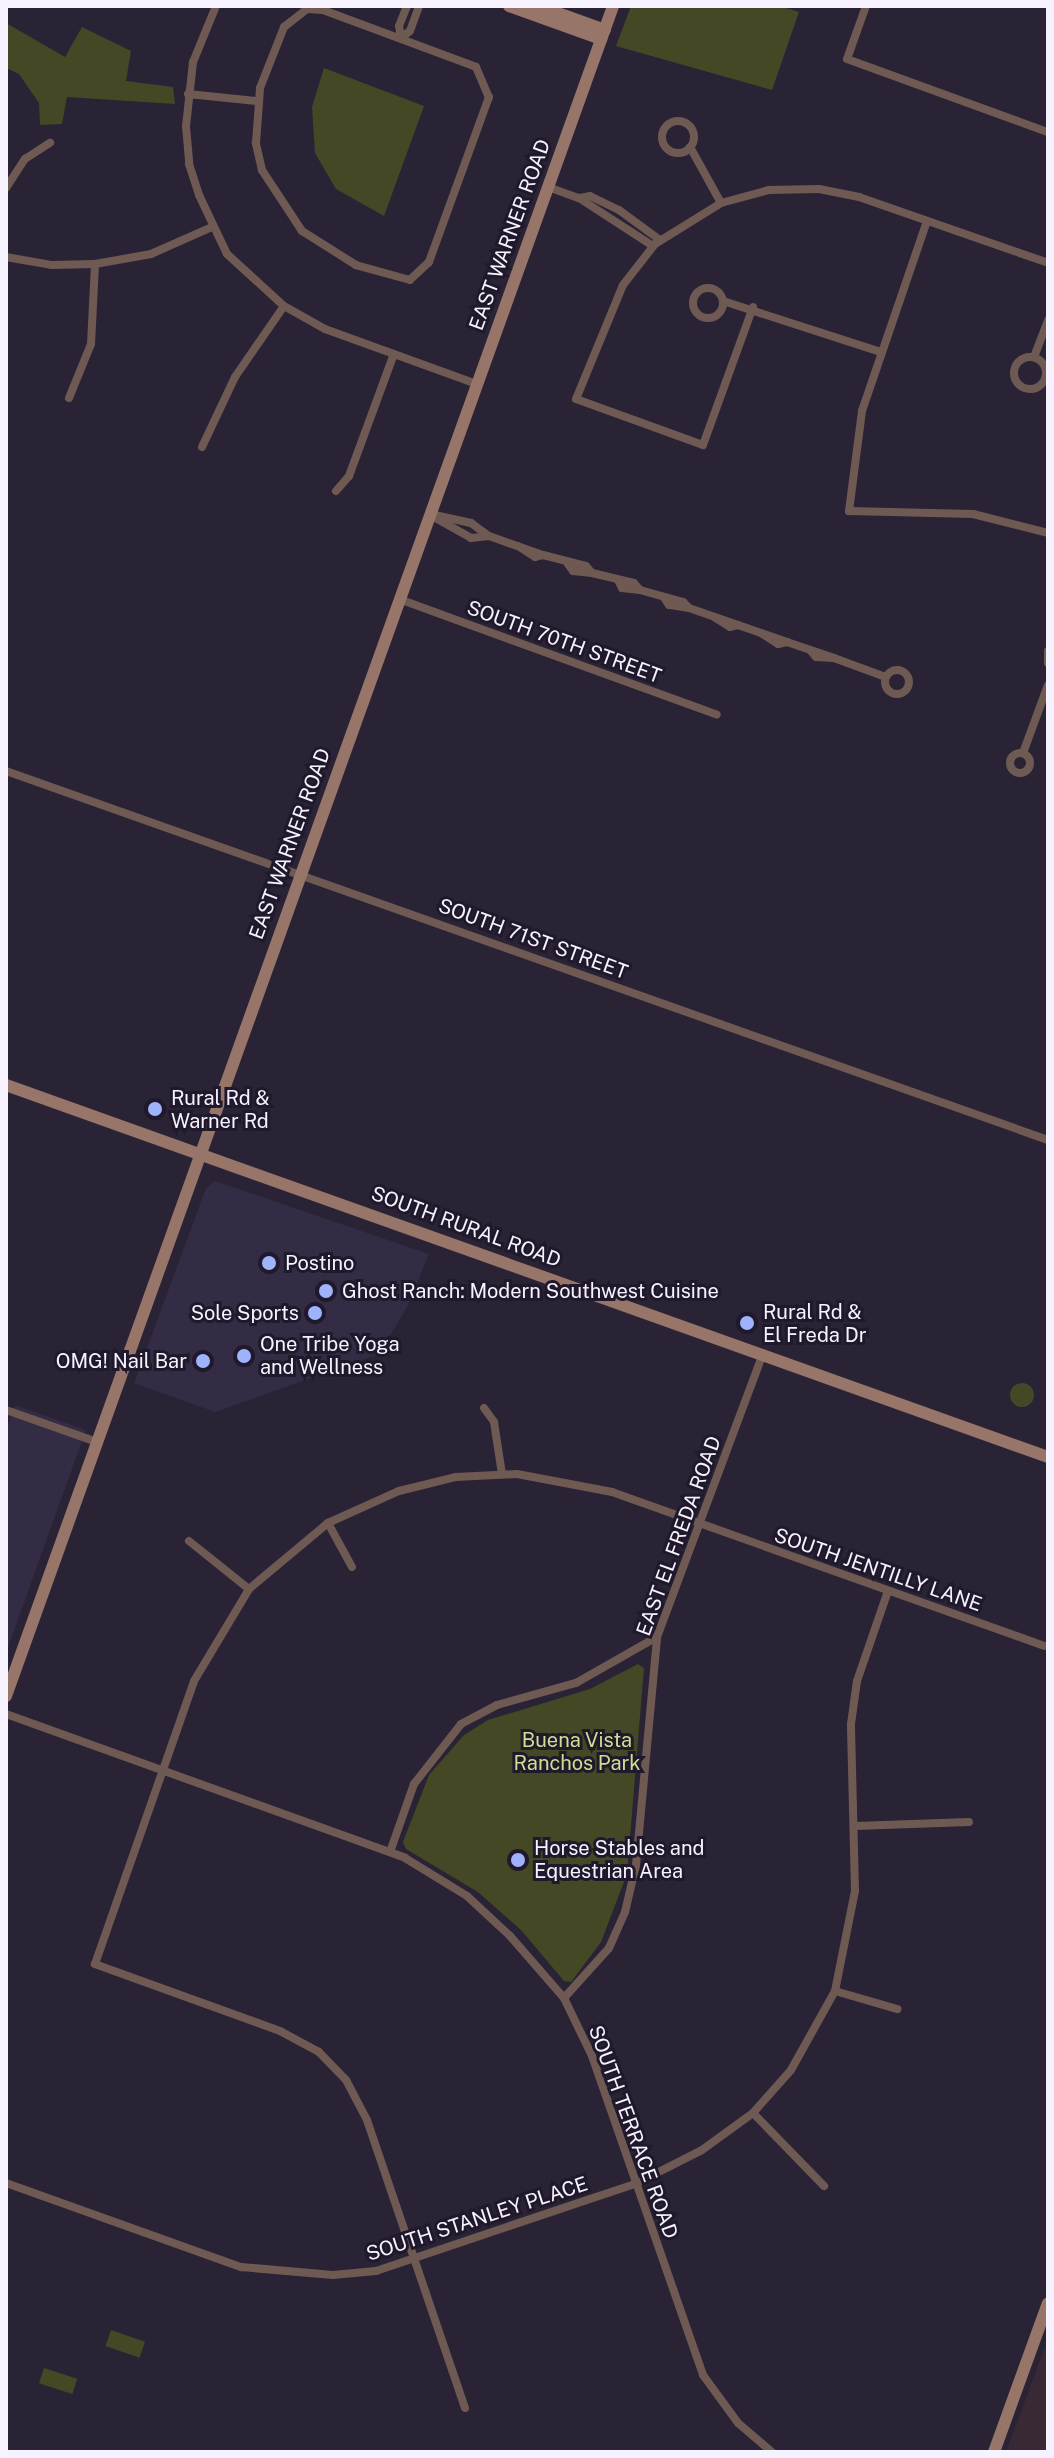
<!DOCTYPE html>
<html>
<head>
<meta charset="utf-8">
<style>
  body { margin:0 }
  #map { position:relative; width:1054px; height:2458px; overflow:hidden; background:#2a2336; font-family:"Public Sans",sans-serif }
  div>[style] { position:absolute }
  .built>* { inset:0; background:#342b45 }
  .education>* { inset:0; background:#382934 }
  .green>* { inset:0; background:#444825; transform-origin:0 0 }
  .round { border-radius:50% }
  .street>* { height:8px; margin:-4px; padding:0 4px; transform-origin:4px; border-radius:4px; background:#6e5a52 }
  .street>.ring { margin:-4px; padding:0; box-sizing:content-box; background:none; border:8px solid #6e5a52; border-radius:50% }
  .secondary>* { height:12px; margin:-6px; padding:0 6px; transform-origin:6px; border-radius:6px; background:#977669 }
  .dots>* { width:22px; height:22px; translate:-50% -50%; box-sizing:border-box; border:4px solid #20192c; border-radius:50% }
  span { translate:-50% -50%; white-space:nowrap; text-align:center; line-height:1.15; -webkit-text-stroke:6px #20192c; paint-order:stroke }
  .street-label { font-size:20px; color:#f6f2ff }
  .poi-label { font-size:20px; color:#f6f2ff }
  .left { translate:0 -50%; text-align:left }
  .right { translate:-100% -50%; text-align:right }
  .park-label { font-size:20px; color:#d3dd91 }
  .frame { position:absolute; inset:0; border:8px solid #f6f2ff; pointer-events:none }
</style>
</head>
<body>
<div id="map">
  <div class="built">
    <i style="clip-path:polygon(215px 1181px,429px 1254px,407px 1307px,379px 1354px,215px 1412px,134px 1383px,206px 1188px)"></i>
    <i style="clip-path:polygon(15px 1405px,86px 1430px,6px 1653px,6px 1431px)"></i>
  </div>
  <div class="education">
    <i style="clip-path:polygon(1048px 2338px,1048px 2452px,1006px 2452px,1048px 2339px)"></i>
  </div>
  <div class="green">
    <i style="clip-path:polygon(631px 6px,780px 6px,799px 12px,772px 90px,616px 46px)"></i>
    <i style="clip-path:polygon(6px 23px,65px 57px,82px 27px,131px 51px,126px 81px,173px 87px,175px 104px,67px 97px,62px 124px,40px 125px,39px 103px,19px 74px,6px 68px)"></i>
    <i style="clip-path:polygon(324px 68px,424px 106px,384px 216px,336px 189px,315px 153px,312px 107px)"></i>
    <i class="round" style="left:1010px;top:1383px;width:24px;height:24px"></i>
    <i style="clip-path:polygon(638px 1664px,644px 1668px,627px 1874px,601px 1942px,571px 1982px,564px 1981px,521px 1930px,478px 1892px,406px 1849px,403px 1842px,429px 1775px,464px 1735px,488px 1720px,590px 1689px)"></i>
    <i style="left:111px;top:2330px;width:36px;height:17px;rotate:19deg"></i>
    <i style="left:44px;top:2368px;width:35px;height:16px;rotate:18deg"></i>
  </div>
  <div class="street">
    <i style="left:216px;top:6px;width:61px;rotate:112.3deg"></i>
    <i style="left:193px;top:62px;width:64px;rotate:96.2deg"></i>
    <i style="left:186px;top:126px;width:38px;rotate:85deg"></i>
    <i style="left:189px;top:164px;width:33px;rotate:72deg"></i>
    <i style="left:199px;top:195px;width:65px;rotate:64.6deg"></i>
    <i style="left:227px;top:254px;width:77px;rotate:42.4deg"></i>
    <i style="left:284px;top:306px;width:47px;rotate:29.3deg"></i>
    <i style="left:325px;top:329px;width:162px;rotate:19.9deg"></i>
    <i style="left:866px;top:6px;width:56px;rotate:109.7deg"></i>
    <i style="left:847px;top:59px;width:214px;rotate:20deg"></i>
    <i style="left:307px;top:9px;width:16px;rotate:4deg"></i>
    <i style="left:323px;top:10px;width:163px;rotate:20.4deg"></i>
    <i style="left:476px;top:67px;width:33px;rotate:67deg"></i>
    <i style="left:489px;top:97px;width:176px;rotate:110deg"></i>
    <i style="left:429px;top:262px;width:26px;rotate:137deg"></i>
    <i style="left:410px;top:280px;width:56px;rotate:-164.5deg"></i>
    <i style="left:356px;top:265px;width:64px;rotate:-147.8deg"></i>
    <i style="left:302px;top:231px;width:73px;rotate:-123.3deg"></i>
    <i style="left:262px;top:170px;width:28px;rotate:-103deg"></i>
    <i style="left:256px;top:143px;width:55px;rotate:-85.8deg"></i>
    <i style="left:260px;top:88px;width:66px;rotate:-68.5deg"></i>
    <i style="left:284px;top:27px;width:29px;rotate:-38deg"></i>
    <i style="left:401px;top:38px;width:11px;rotate:-38deg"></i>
    <i style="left:410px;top:31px;width:27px;rotate:-70deg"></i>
    <i style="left:401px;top:38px;width:12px;rotate:-99deg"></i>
    <i style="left:399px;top:26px;width:22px;rotate:-68deg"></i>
    <i style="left:188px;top:94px;width:69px;rotate:5.8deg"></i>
    <i class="ring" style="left:662px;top:121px;width:24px;height:24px"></i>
    <i style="left:690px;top:147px;width:64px;rotate:61deg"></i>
    <i style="left:548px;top:187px;width:33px;rotate:20deg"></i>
    <i style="left:579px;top:198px;width:88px;rotate:33deg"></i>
    <i style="left:6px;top:188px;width:35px;rotate:-57deg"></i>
    <i style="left:25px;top:159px;width:30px;rotate:-33deg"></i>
    <i style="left:579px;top:198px;width:11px;rotate:-10deg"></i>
    <i style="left:590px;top:196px;width:32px;rotate:26deg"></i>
    <i style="left:619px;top:210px;width:51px;rotate:36.2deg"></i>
    <i style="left:927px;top:221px;width:201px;rotate:108.9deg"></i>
    <i style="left:862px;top:411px;width:101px;rotate:97.4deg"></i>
    <i style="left:849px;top:511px;width:124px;rotate:1.4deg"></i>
    <i style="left:973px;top:514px;width:77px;rotate:14.2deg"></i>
    <i style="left:6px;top:257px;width:47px;rotate:9.9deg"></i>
    <i style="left:52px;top:265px;width:43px;rotate:-1.3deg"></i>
    <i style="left:95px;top:264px;width:57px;rotate:-10.1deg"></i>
    <i style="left:151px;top:254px;width:67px;rotate:-23.9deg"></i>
    <i class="ring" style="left:693px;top:288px;width:22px;height:22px"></i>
    <i style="left:723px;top:301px;width:163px;rotate:17.9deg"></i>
    <i style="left:753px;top:307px;width:147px;rotate:109.9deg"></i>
    <i style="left:703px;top:445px;width:135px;rotate:-160.1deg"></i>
    <i style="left:576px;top:399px;width:123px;rotate:-67.6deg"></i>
    <i style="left:623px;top:285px;width:52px;rotate:-52deg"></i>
    <i style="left:655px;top:244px;width:78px;rotate:-31.8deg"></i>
    <i style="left:721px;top:203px;width:50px;rotate:-15.2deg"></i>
    <i style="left:769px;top:190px;width:50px;rotate:-1.1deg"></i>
    <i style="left:819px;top:189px;width:41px;rotate:11.3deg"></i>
    <i style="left:859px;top:197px;width:200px;rotate:19.2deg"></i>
    <i style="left:1034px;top:357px;width:40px;rotate:-69deg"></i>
    <i class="ring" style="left:1014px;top:357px;width:24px;height:24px"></i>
    <i style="left:69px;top:398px;width:58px;rotate:-67.8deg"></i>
    <i style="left:91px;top:344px;width:80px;rotate:-87.1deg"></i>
    <i style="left:202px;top:447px;width:77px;rotate:-64.8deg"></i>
    <i style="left:235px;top:377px;width:86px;rotate:-55.4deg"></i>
    <i style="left:336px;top:491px;width:20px;rotate:-49deg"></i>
    <i style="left:349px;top:476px;width:130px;rotate:-69.8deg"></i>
    <i style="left:430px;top:514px;width:42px;rotate:12.4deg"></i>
    <i style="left:471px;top:523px;width:22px;rotate:36deg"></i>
    <i style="left:489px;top:536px;width:57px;rotate:19.4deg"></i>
    <i style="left:543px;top:555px;width:8px;rotate:166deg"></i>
    <i style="left:535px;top:557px;width:20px;rotate:-147deg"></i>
    <i style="left:432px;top:516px;width:45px;rotate:29.4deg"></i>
    <i style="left:471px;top:538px;width:18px;rotate:-6deg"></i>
    <i style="left:543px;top:555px;width:44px;rotate:14.3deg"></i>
    <i style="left:586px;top:566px;width:9px;rotate:49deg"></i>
    <i style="left:592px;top:573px;width:19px;rotate:-174deg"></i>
    <i style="left:573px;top:571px;width:9px;rotate:-126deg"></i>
    <i style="left:592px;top:573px;width:43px;rotate:13.4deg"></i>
    <i style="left:634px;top:583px;width:9px;rotate:49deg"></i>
    <i style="left:640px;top:590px;width:18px;rotate:-174deg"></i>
    <i style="left:622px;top:588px;width:7px;rotate:-117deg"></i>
    <i style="left:640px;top:590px;width:45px;rotate:15.6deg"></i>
    <i style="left:683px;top:602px;width:8px;rotate:45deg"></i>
    <i style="left:689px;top:608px;width:20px;rotate:-171deg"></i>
    <i style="left:669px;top:605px;width:7px;rotate:-124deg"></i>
    <i style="left:399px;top:599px;width:338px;rotate:20deg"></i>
    <i style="left:689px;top:608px;width:52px;rotate:19.1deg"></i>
    <i style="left:738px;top:625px;width:8px;rotate:166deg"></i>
    <i style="left:730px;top:627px;width:19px;rotate:-148deg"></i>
    <i style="left:738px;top:625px;width:52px;rotate:19.1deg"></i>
    <i style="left:787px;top:642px;width:9px;rotate:167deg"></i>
    <i style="left:778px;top:644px;width:20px;rotate:-147deg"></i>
    <i style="left:787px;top:642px;width:50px;rotate:18.8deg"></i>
    <i style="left:834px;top:658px;width:18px;rotate:-177deg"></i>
    <i style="left:816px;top:657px;width:9px;rotate:-131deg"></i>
    <i style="left:1048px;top:651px;width:12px;rotate:90deg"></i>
    <i style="left:834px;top:658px;width:55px;rotate:20.1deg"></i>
    <i class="ring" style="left:885px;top:670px;width:16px;height:16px"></i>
    <i class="ring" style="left:1010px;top:753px;width:12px;height:12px"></i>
    <i style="left:1023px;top:753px;width:72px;rotate:-69.8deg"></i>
    <i style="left:6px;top:771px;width:1105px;rotate:19.5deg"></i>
    <i style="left:484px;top:1408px;width:17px;rotate:54deg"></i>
    <i style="left:494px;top:1422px;width:53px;rotate:81.3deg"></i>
    <i style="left:6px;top:1410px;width:96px;rotate:19.4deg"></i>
    <i style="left:328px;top:1523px;width:50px;rotate:61.4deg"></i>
    <i style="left:189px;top:1541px;width:77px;rotate:38.7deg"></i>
    <i style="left:6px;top:1714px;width:424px;rotate:19.8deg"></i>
    <i style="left:405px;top:1858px;width:73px;rotate:31.5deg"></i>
    <i style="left:467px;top:1896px;width:59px;rotate:42.9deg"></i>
    <i style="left:510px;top:1936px;width:82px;rotate:48.9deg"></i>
    <i style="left:564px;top:1998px;width:64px;rotate:64.2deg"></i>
    <i style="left:592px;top:2056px;width:338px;rotate:70.8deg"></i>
    <i style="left:703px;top:2375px;width:59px;rotate:53.9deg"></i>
    <i style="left:738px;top:2423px;width:45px;rotate:40.5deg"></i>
    <i style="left:855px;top:1826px;width:114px;rotate:-2deg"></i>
    <i style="left:390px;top:1852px;width:72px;rotate:-70.6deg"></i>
    <i style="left:414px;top:1784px;width:76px;rotate:-51.9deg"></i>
    <i style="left:461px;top:1724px;width:41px;rotate:-27.8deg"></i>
    <i style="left:497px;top:1705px;width:82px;rotate:-15.6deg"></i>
    <i style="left:576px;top:1683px;width:93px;rotate:-29.6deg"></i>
    <i style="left:835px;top:1991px;width:65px;rotate:16.2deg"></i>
    <i style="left:564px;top:1998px;width:67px;rotate:-48deg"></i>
    <i style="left:609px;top:1948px;width:39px;rotate:-66deg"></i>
    <i style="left:625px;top:1912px;width:48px;rotate:-76.8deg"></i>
    <i style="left:636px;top:1865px;width:229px;rotate:-84.7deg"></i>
    <i style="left:657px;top:1637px;width:302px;rotate:-69.5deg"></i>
    <i style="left:753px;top:2113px;width:102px;rotate:45.8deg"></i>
    <i style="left:6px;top:2183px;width:250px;rotate:19.7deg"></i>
    <i style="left:241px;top:2267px;width:92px;rotate:5deg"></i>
    <i style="left:333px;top:2275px;width:43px;rotate:-5.3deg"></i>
    <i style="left:376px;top:2271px;width:273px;rotate:-18.6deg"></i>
    <i style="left:635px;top:2184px;width:75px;rotate:-26.9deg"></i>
    <i style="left:702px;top:2150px;width:63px;rotate:-36deg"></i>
    <i style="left:753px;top:2113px;width:57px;rotate:-48.5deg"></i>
    <i style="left:791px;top:2070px;width:90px;rotate:-60.9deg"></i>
    <i style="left:835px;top:1991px;width:102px;rotate:-78.7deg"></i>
    <i style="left:855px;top:1891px;width:167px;rotate:-91.4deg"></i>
    <i style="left:851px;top:1724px;width:43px;rotate:-82.1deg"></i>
    <i style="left:857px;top:1681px;width:95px;rotate:-71deg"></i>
    <i style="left:465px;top:2408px;width:304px;rotate:-108.8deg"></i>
    <i style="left:367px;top:2120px;width:45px;rotate:-117.7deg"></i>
    <i style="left:346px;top:2080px;width:39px;rotate:-134deg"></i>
    <i style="left:319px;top:2052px;width:44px;rotate:-151.7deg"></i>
    <i style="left:280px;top:2031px;width:197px;rotate:-160.1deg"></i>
    <i style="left:95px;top:1964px;width:300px;rotate:-70.7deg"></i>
    <i style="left:194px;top:1681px;width:107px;rotate:-59.1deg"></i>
    <i style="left:249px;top:1589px;width:103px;rotate:-39.9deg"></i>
    <i style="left:328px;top:1523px;width:78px;rotate:-24.3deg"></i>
    <i style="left:399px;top:1491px;width:59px;rotate:-13.8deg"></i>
    <i style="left:456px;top:1477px;width:61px;rotate:-2.8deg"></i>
    <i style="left:517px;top:1474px;width:97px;rotate:10.7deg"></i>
    <i style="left:612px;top:1492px;width:459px;rotate:19.6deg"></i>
  </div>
  <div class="secondary">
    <i style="left:509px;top:6px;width:98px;rotate:19.7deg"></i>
    <i style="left:538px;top:6px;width:71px;rotate:19.7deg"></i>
    <i style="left:6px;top:1085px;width:1106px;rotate:19.65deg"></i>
    <i style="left:6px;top:1696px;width:1796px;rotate:-70.24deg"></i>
    <i style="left:994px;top:2452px;width:158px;rotate:-70.1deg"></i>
  </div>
  <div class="dots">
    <i style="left:155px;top:1109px;background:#9fb3fd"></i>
    <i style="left:269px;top:1263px;background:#9fb3fd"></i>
    <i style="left:326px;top:1291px;background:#9fb3fd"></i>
    <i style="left:315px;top:1313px;background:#9fb3fd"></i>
    <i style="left:747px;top:1323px;background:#9fb3fd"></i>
    <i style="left:244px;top:1356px;background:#9fb3fd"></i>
    <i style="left:203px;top:1361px;background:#9fb3fd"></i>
    <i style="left:518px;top:1860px;background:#9fb3fd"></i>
  </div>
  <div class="street-label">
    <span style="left:510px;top:235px;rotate:-70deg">EAST WARNER ROAD</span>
    <span style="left:564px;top:642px;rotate:20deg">SOUTH 70TH STREET</span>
    <span style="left:290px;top:844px;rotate:-70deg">EAST WARNER ROAD</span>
    <span style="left:533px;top:939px;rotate:20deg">SOUTH 71ST STREET</span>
    <span style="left:466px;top:1227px;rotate:20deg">SOUTH RURAL ROAD</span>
    <span style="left:679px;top:1536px;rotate:-70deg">EAST EL FREDA ROAD</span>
    <span style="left:878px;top:1570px;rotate:19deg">SOUTH JENTILLY LANE</span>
    <span style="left:633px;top:2132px;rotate:70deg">SOUTH TERRACE ROAD</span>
    <span style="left:477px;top:2219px;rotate:-18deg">SOUTH STANLEY PLACE</span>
  </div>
  <div class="poi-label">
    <span class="left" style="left:171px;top:1110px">Rural Rd &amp;<br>Warner Rd</span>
    <span class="left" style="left:285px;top:1263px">Postino</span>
    <span class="left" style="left:342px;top:1291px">Ghost Ranch: Modern Southwest Cuisine</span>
    <span class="left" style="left:763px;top:1324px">Rural Rd &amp;<br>El Freda Dr</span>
    <span class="right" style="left:299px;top:1313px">Sole Sports</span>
    <span class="left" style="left:260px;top:1356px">One Tribe Yoga<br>and Wellness</span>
    <span class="right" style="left:187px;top:1361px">OMG! Nail Bar</span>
    <span class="left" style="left:534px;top:1860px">Horse Stables and<br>Equestrian Area</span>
  </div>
  <div class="park-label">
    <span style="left:577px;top:1752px">Buena Vista<br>Ranchos Park</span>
  </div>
  <div class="frame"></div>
</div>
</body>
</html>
